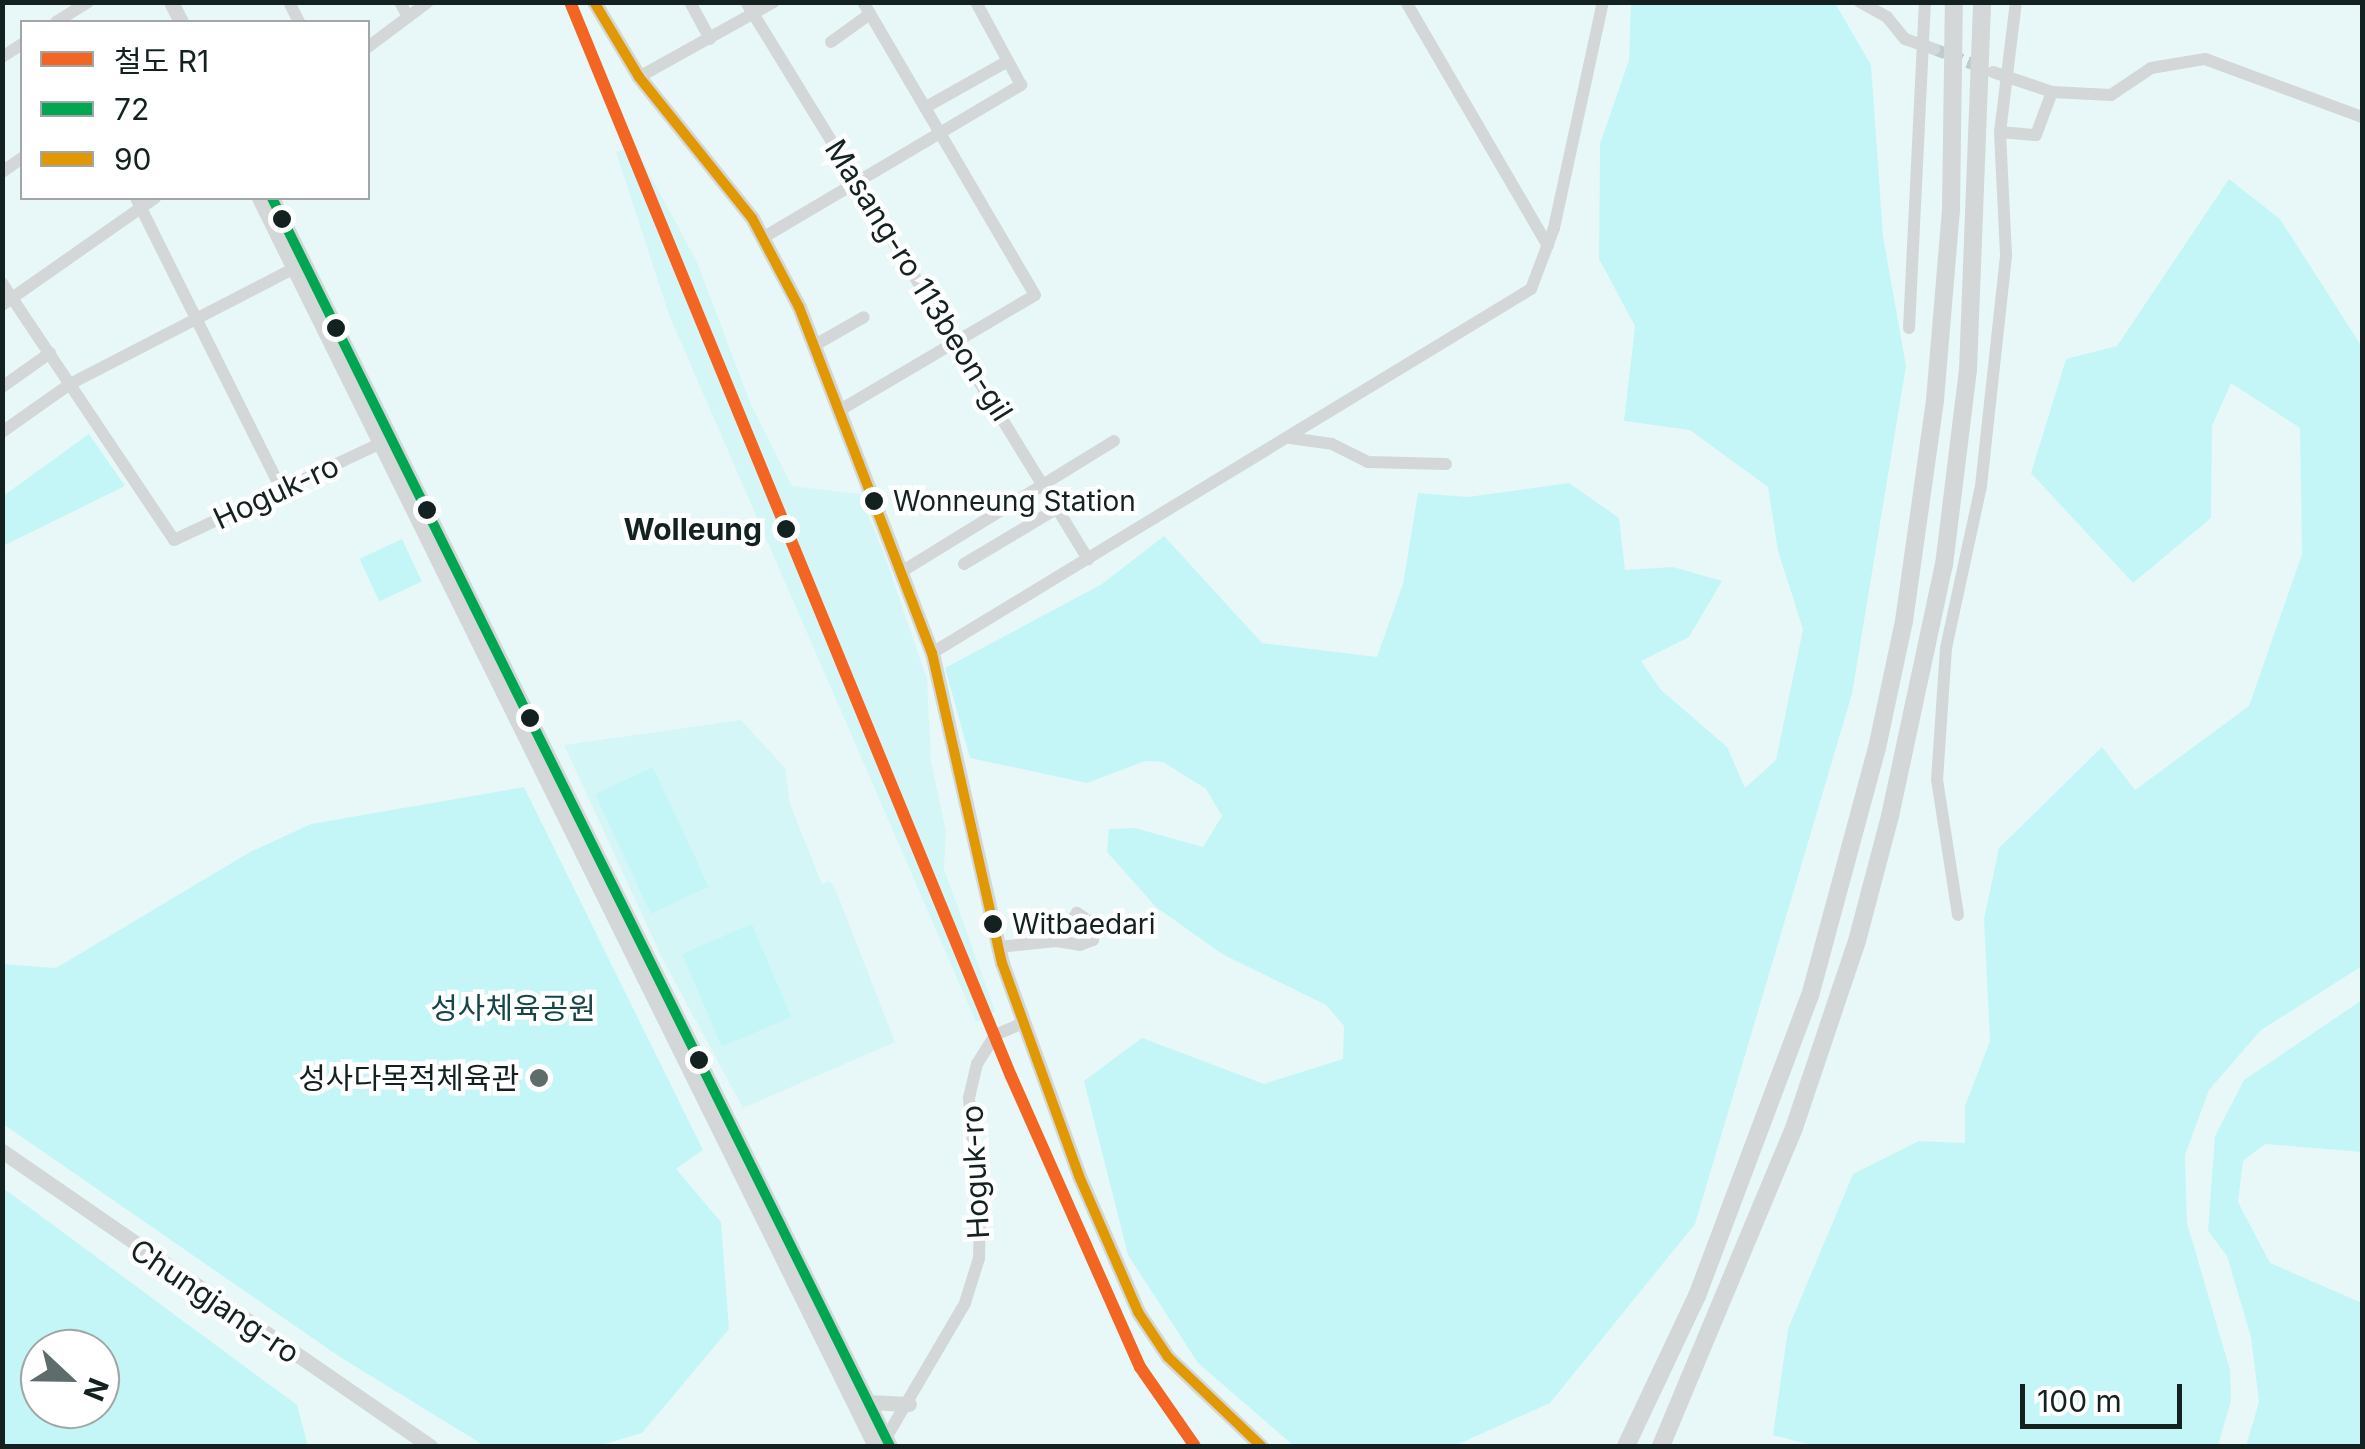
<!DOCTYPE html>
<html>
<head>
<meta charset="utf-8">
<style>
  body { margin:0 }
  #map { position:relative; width:2365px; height:1449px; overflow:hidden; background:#e8f8f8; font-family:Inter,"Noto Sans KR",sans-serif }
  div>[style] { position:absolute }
  .built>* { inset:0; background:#d5f6f7 }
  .green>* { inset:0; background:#c5f6f7; transform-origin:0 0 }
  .minor-tunnel>* { height:12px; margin-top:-6px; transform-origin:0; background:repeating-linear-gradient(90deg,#bdcdcd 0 12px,transparent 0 18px) }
  .minor>* { height:12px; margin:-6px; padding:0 6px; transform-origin:6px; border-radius:6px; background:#d4d7d7 }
  .major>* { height:15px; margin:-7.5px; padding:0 7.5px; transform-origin:7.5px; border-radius:7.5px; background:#d4d7d7 }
  .highway>* { height:18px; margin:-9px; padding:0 9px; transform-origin:9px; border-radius:9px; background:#d4d7d7 }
  .bus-1>* { height:10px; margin:-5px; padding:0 5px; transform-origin:5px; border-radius:5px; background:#00a651 }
  .bus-2>* { height:10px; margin:-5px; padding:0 5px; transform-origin:5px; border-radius:5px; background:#e09903 }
  .rail-1>* { height:12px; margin:-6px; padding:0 6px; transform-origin:6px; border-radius:6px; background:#f26522 }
  .dots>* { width:28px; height:28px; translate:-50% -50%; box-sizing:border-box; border:5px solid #fff; border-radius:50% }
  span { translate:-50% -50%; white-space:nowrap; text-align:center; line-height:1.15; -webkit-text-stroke:9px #fff; paint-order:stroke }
  .bus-label { font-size:28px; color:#132121 }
  .left { translate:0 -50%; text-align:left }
  .street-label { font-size:30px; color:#132121 }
  .stop-label { font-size:30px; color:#132121; font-weight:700 }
  .right { translate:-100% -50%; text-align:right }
  .park-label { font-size:30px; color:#164546 }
  .poi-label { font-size:30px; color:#132121 }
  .frame { position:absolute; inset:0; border:5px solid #132121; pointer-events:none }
  .legend { position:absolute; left:20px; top:20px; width:350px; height:180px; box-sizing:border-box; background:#fff; border:2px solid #a1a6a6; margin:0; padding:12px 18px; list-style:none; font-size:30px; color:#132121 }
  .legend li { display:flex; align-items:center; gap:20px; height:50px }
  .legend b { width:50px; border:2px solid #a1a6a6 }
  .north { position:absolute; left:20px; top:1329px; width:100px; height:100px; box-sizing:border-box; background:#fff; border:2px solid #a1a6a6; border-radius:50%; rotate:112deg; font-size:28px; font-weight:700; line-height:40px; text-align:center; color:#132121 }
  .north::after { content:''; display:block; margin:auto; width:35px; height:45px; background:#5e6c6c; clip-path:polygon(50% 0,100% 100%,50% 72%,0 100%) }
  .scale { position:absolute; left:2020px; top:1384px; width:162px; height:45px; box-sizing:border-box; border:5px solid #132121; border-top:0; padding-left:12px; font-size:30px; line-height:35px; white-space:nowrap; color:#132121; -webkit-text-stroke:8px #fff; paint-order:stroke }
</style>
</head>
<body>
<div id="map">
  <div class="built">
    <i style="clip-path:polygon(634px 145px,697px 262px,751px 405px,792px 486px,860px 494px,886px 559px,927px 679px,931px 761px,946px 831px,944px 869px,995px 1011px,976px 1022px,669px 315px,616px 152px)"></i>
    <i style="clip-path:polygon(741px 720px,785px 768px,790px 804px,822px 884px,830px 881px,837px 893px,895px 1042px,743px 1108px,662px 958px,564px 745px)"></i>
  </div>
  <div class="green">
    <i style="clip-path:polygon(1631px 3px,1835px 3px,1871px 65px,1883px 236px,1906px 366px,1852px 694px,1695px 1224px,1550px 1403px,1454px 1446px,1294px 1446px,1198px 1363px,1128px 1255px,1084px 1081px,1142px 1038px,1264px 1084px,1343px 1059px,1344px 1026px,1326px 1005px,1222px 954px,1156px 907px,1107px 852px,1109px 829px,1135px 828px,1203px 847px,1222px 816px,1206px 789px,1163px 762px,1145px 761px,1087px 783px,970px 758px,945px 668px,1102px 584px,1164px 536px,1262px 643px,1377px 657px,1403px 584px,1418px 493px,1468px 497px,1569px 483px,1619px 518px,1625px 570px,1673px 567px,1722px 581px,1689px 637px,1641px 661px,1661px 690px,1727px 747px,1745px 788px,1776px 760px,1803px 629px,1778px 551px,1768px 487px,1690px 430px,1624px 421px,1635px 326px,1599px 259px,1600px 144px,1629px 60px)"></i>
    <i style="clip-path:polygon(2229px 179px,2280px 219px,2362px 347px,2362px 966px,2261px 1030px,2209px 1090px,2185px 1155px,2187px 1223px,2230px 1370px,2231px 1400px,2218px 1446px,1814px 1446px,1773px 1435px,1788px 1329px,1853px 1174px,1919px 1141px,1965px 1143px,1965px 1106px,1990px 1041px,1984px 919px,1999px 848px,2102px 747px,2135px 790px,2249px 706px,2302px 554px,2300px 428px,2231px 383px,2212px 426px,2211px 518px,2133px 583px,2031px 473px,2066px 359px,2117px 346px)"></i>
    <i style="clip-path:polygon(89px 434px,125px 486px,3px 546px,3px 496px)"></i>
    <i style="left:402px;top:539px;width:47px;height:47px;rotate:65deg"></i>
    <i style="left:653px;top:767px;width:132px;height:64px;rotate:65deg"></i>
    <i style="clip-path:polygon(524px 787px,703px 1150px,676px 1169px,721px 1222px,729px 1329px,642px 1433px,598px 1446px,485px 1446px,340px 1357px,3px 1124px,3px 964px,56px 968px,250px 852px,311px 824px)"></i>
    <i style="left:752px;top:924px;width:101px;height:76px;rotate:67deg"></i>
    <i style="clip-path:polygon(2362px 1000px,2362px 1152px,2265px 1144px,2243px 1161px,2238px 1202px,2270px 1263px,2362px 1303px,2362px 1446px,2246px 1446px,2259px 1402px,2251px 1337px,2227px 1256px,2208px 1231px,2215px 1136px,2244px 1080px)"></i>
    <i style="clip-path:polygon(evenodd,3px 1188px,297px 1405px,308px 1446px,3px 1446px,3px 1188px,40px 1349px,100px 1349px,100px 1409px,40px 1409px,40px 1349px)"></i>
  </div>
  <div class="minor-tunnel">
    <i style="left:1934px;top:49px;width:53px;rotate:21.2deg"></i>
  </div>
  <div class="minor">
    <i style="left:289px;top:2px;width:22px;rotate:63deg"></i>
    <i style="left:400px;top:2px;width:17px;rotate:62deg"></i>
    <i style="left:690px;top:2px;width:42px;rotate:61.6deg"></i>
    <i style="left:746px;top:2px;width:654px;rotate:58.45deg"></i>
    <i style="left:1406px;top:2px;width:282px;rotate:59.8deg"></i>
    <i style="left:1860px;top:2px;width:31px;rotate:29deg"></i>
    <i style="left:1887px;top:17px;width:28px;rotate:51deg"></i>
    <i style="left:1905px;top:39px;width:31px;rotate:19deg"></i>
    <i style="left:56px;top:22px;width:38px;rotate:-32deg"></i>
    <i style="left:831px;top:42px;width:48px;rotate:-35.7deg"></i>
    <i style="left:368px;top:47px;width:75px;rotate:-36.9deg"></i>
    <i style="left:2px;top:57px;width:24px;rotate:-33deg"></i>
    <i style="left:1993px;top:72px;width:62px;rotate:18.7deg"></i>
    <i style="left:2052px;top:92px;width:59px;rotate:2.9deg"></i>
    <i style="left:2111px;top:95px;width:48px;rotate:-34deg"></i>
    <i style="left:2151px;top:68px;width:55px;rotate:-9.5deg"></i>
    <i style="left:2205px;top:59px;width:167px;rotate:20.3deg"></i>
    <i style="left:639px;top:77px;width:154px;rotate:-29.1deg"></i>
    <i style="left:926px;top:107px;width:94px;rotate:-29.3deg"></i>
    <i style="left:2000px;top:132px;width:36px;rotate:5deg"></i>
    <i style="left:2036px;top:135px;width:46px;rotate:-69.6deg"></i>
    <i style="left:2px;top:172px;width:24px;rotate:-35deg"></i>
    <i style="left:136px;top:198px;width:325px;rotate:63.5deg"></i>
    <i style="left:764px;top:237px;width:299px;rotate:-30.6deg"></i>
    <i style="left:1021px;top:85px;width:94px;rotate:-118.5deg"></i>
    <i style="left:2px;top:283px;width:309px;rotate:56.2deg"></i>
    <i style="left:174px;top:540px;width:226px;rotate:-25.1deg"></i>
    <i style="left:2px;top:305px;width:187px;rotate:-35deg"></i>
    <i style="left:1909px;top:328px;width:326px;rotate:-87.2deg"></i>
    <i style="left:815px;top:345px;width:56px;rotate:-29.7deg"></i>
    <i style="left:2px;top:387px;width:59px;rotate:-35.3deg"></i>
    <i style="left:840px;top:410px;width:226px;rotate:-30.5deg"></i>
    <i style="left:1035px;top:295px;width:340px;rotate:-120.4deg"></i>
    <i style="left:2px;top:432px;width:83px;rotate:-35.2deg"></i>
    <i style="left:70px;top:384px;width:260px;rotate:-27.3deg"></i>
    <i style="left:1290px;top:438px;width:42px;rotate:8.1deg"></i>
    <i style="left:1332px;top:444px;width:40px;rotate:26.6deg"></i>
    <i style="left:1368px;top:462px;width:78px;rotate:1.5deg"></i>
    <i style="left:964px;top:564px;width:109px;rotate:-30.8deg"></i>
    <i style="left:901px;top:572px;width:250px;rotate:-31.6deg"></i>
    <i style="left:932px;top:653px;width:701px;rotate:-31.29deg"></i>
    <i style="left:1531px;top:289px;width:65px;rotate:-69.3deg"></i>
    <i style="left:1554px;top:228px;width:231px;rotate:-77.8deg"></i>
    <i style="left:1958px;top:915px;width:137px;rotate:-98.8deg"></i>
    <i style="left:1937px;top:780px;width:132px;rotate:-86.1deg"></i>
    <i style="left:1946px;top:648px;width:166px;rotate:-77.8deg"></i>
    <i style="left:1981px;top:486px;width:232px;rotate:-83.8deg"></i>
    <i style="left:2006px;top:255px;width:123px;rotate:-92.8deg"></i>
    <i style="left:2000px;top:132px;width:131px;rotate:-83deg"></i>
    <i style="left:998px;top:947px;width:58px;rotate:-5.9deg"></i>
    <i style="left:1056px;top:941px;width:24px;rotate:9deg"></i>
    <i style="left:1080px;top:945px;width:14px;rotate:-21deg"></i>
    <i style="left:1093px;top:940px;width:15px;rotate:-82deg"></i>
    <i style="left:1095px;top:925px;width:22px;rotate:-146deg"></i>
    <i style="left:1077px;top:913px;width:35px;rotate:127deg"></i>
    <i style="left:883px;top:1443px;width:162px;rotate:-59.6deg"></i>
    <i style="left:965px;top:1303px;width:47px;rotate:-72.7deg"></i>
    <i style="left:979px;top:1258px;width:41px;rotate:-88.6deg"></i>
    <i style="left:980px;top:1217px;width:120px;rotate:-95.3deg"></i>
    <i style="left:969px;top:1098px;width:35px;rotate:-77deg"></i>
    <i style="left:977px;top:1064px;width:34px;rotate:-58deg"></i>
    <i style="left:995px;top:1035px;width:28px;rotate:-23deg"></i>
  </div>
  <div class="major">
    <i style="left:171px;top:2px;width:22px;rotate:63deg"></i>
    <i style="left:594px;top:2px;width:87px;rotate:59deg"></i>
    <i style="left:639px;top:77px;width:181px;rotate:51.3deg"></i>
    <i style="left:752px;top:218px;width:101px;rotate:62.2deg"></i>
    <i style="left:799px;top:307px;width:371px;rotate:69deg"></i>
    <i style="left:932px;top:653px;width:318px;rotate:77.3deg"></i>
    <i style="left:1002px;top:963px;width:226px;rotate:70.1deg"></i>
    <i style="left:1079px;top:1176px;width:148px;rotate:66.5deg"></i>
    <i style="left:1138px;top:1312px;width:54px;rotate:56.3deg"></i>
    <i style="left:1168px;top:1357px;width:129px;rotate:43.7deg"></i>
    <i style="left:259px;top:198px;width:1392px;rotate:63.73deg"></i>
    <i style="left:272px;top:198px;width:1393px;rotate:63.66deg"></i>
    <i style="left:2px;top:1151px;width:520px;rotate:34.58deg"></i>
    <i style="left:868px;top:1402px;width:41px;rotate:2.8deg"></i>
  </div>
  <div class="highway">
    <i style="left:1626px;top:1446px;width:166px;rotate:-64.7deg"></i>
    <i style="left:1697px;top:1296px;width:321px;rotate:-69.4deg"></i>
    <i style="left:1810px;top:996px;width:257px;rotate:-74.9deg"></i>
    <i style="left:1877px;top:748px;width:130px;rotate:-78deg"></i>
    <i style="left:1904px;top:621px;width:223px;rotate:-82deg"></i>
    <i style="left:1935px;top:400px;width:193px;rotate:-85.2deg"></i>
    <i style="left:1951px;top:208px;width:206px;rotate:-89.2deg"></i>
    <i style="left:1661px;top:1446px;width:345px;rotate:-67.3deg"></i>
    <i style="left:1794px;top:1128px;width:197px;rotate:-71.4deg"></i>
    <i style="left:1857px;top:941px;width:129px;rotate:-75.2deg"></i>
    <i style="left:1890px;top:816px;width:257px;rotate:-77.9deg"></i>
    <i style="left:1944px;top:565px;width:196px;rotate:-83deg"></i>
    <i style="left:1968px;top:370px;width:368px;rotate:-87.8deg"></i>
  </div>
  <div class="bus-1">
    <i style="left:272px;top:198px;width:1393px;rotate:63.66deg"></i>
  </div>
  <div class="bus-2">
    <i style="left:594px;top:2px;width:87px;rotate:59deg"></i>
    <i style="left:639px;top:77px;width:181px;rotate:51.3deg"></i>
    <i style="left:752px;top:218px;width:101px;rotate:62.2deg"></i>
    <i style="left:799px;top:307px;width:371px;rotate:69deg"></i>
    <i style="left:932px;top:653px;width:318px;rotate:77.3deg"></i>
    <i style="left:1002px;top:963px;width:226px;rotate:70.1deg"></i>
    <i style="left:1079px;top:1176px;width:148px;rotate:66.5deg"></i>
    <i style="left:1138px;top:1312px;width:54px;rotate:56.3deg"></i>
    <i style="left:1168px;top:1357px;width:129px;rotate:43.7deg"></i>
  </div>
  <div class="rail-1">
    <i style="left:570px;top:2px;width:1161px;rotate:67.68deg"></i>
    <i style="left:1011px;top:1076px;width:318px;rotate:66.1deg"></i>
    <i style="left:1140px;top:1367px;width:96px;rotate:55.2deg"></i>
  </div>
  <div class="dots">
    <i style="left:282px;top:219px;background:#132121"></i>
    <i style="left:336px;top:328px;background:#132121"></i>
    <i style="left:874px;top:501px;background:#132121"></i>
    <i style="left:427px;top:510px;background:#132121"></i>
    <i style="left:786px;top:529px;background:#132121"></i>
    <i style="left:530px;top:718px;background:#132121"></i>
    <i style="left:993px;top:924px;background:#132121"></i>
    <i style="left:699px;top:1060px;background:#132121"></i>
    <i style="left:539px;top:1078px;background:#5e6c6c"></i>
  </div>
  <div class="bus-label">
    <span class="left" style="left:893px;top:501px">Wonneung Station</span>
    <span class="left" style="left:1012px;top:924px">Witbaedari</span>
  </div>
  <div class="street-label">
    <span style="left:919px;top:280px;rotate:58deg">Masang-ro 113beon-gil</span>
    <span style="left:276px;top:492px;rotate:-25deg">Hoguk-ro</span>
    <span style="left:975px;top:1172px;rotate:-93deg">Hoguk-ro</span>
    <span style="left:215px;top:1301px;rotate:34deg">Chungjang-ro</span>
  </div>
  <div class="stop-label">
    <span class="right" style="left:762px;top:529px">Wolleung</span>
  </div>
  <div class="park-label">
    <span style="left:513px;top:1008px">성사체육공원</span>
  </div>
  <div class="poi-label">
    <span class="right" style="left:519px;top:1078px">성사다목적체육관</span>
  </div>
  <div class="frame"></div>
  <ul class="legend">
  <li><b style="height:12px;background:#f26522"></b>철도 R1</li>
  <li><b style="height:12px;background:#00a651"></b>72</li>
  <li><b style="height:12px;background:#e09903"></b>90</li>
  </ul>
  <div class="north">N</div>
  <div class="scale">100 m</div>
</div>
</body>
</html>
